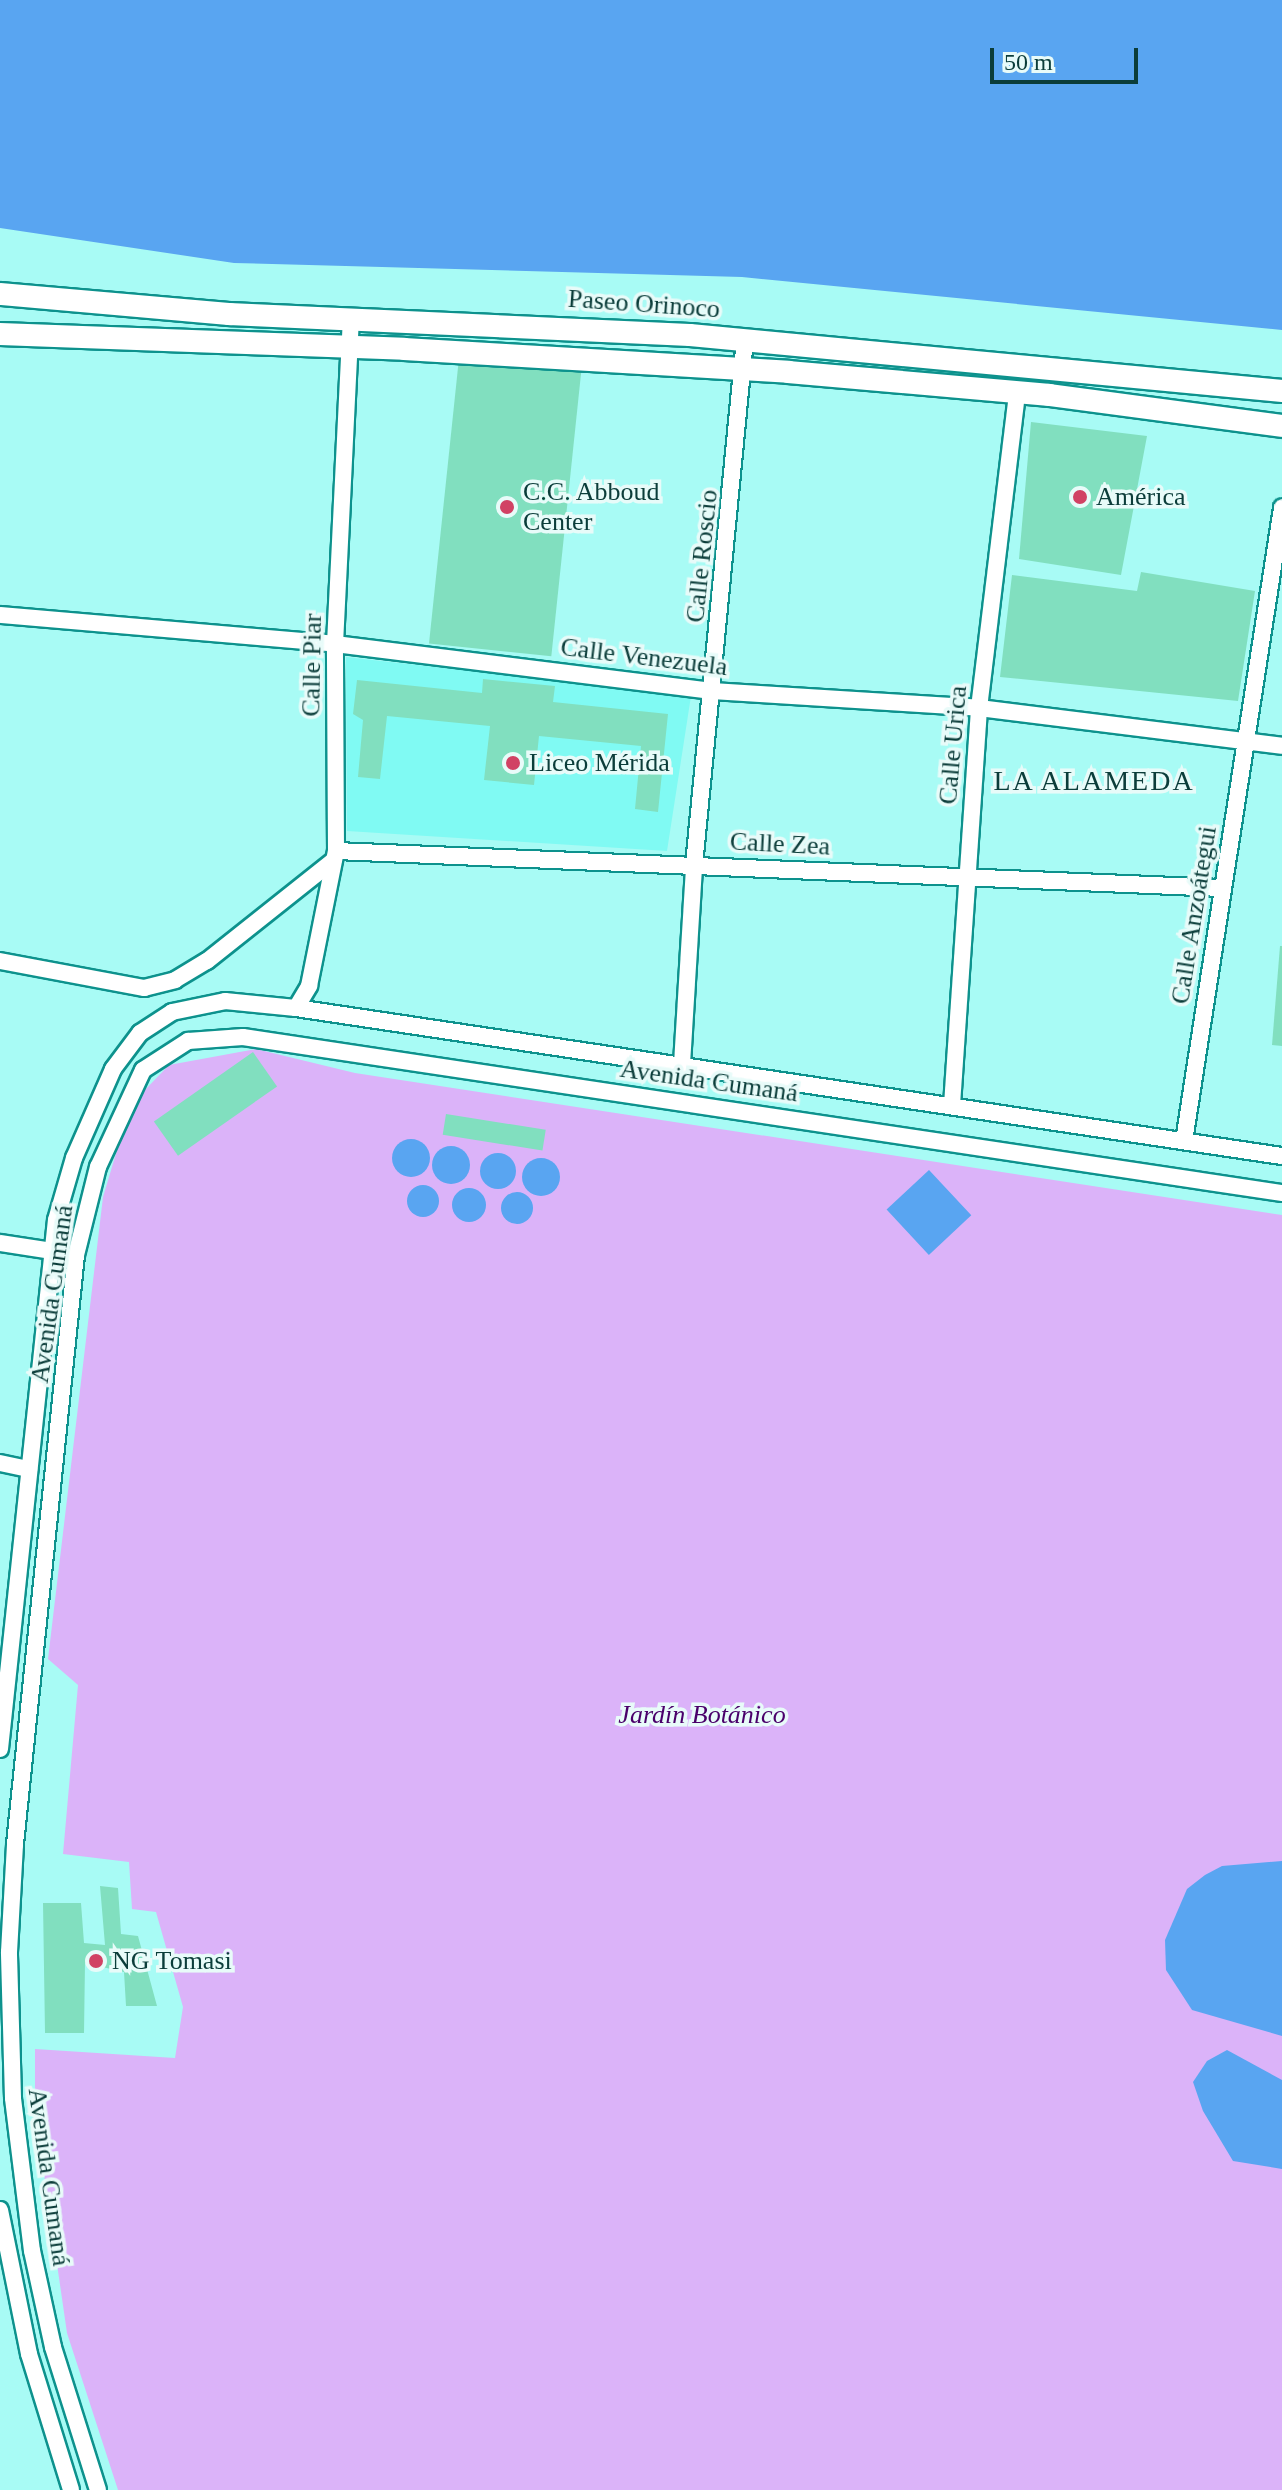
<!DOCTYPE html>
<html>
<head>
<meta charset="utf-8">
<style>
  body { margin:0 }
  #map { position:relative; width:1282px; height:2490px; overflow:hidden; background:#a8fbf5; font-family:Georgia,serif }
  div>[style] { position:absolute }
  .built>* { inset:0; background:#80faf3 }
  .green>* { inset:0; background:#dbb3f9 }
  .water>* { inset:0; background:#59a5f1; transform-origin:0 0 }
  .round { border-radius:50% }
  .building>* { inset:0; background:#81dfbf; transform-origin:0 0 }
  .roads { filter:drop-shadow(2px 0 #0d928d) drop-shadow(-2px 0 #0d928d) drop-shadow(0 2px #0d928d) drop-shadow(0 -2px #0d928d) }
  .street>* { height:16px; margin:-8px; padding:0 8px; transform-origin:8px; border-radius:8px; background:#fff }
  .secondary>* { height:22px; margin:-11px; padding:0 11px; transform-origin:11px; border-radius:11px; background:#fff }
  .dots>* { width:22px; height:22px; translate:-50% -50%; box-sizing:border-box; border:4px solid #e8fbf9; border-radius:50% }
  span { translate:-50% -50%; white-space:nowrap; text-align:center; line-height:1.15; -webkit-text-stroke:7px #e8fbf9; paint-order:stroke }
  .street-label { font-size:26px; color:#0b3d3a }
  .poi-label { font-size:26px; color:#0b3d3a }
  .left { translate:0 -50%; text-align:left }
  .park-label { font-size:26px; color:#49006a; font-style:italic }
  .neighbourhood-label { font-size:28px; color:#0b3d3a; letter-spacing:2px }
  .scale { position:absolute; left:990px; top:48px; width:148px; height:36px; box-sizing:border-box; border:4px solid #0b3d3a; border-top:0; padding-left:10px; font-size:24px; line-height:28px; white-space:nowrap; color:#0b3d3a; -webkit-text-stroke:6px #e8fbf9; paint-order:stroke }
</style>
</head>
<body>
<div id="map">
  <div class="built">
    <i style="clip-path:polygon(346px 657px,691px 696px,667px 851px,347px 831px)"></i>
  </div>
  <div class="green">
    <i style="clip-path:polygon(256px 1049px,355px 1073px,1282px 1215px,1282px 2490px,118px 2490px,67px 2333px,35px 2112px,35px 2049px,175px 2058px,183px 2007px,156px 1912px,132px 1909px,129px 1862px,63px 1854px,78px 1685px,48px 1659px,103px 1197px,120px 1140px,142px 1093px,169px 1065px)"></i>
  </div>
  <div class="water">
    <i style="clip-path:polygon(0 0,1282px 0,1282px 330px,742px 277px,234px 263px,0 228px)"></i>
    <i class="round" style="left:392px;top:1139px;width:38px;height:38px"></i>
    <i class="round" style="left:432px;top:1146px;width:38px;height:38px"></i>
    <i class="round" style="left:480px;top:1153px;width:36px;height:36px"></i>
    <i class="round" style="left:522px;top:1158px;width:38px;height:38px"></i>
    <i style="left:929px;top:1170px;width:62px;height:58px;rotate:47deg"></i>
    <i class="round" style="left:407px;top:1185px;width:32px;height:32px"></i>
    <i class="round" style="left:452px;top:1188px;width:34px;height:34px"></i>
    <i class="round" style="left:501px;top:1192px;width:32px;height:32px"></i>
    <i style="clip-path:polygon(1282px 1861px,1282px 2036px,1192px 2010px,1166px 1970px,1165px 1940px,1187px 1889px,1205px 1875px,1222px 1866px)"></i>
    <i style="clip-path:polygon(1227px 2050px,1282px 2080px,1282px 2169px,1233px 2161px,1203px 2111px,1193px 2082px,1207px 2061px)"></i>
  </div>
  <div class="building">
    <i style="left:459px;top:358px;width:123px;height:287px;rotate:6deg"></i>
    <i style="clip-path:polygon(1031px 422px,1147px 436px,1121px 575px,1019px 559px)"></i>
    <i style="clip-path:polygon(1141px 572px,1255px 591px,1238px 701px,1000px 677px,1012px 575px,1137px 591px)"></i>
    <i style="clip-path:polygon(483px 679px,555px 686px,553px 702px,668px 714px,658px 812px,635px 809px,641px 746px,539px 736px,534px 785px,484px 780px,490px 726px,387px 716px,380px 779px,358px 777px,363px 720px,353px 714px,357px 680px,482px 693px)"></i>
    <i style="clip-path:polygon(1280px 946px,1282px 946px,1282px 1046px,1272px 1045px)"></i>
    <i style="left:253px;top:1052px;width:42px;height:121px;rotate:55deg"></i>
    <i style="left:446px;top:1114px;width:101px;height:21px;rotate:9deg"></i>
    <i style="clip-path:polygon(100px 1886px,118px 1888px,121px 1934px,138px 1936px,157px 2006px,126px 2006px,124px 1972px,85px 1963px,84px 2033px,45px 2033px,43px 1903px,81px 1903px,84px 1943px,105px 1945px)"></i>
  </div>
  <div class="roads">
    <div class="street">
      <i style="left:0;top:615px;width:336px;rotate:4.9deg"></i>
      <i style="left:335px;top:644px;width:380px;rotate:7.1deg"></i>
      <i style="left:712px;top:691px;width:268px;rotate:3.6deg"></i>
      <i style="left:979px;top:708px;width:305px;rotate:7.1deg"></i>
      <i style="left:336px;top:851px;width:887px;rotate:2.39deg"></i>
      <i style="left:0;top:961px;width:147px;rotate:10.6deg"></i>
      <i style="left:144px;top:988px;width:32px;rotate:-14deg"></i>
      <i style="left:175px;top:980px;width:37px;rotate:-31deg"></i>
      <i style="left:207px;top:961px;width:162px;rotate:-38.5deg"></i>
      <i style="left:296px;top:1008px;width:26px;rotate:-59deg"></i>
      <i style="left:309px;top:986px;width:138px;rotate:-78.7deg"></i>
      <i style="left:336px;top:851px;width:207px;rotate:-90.3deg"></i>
      <i style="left:335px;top:644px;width:326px;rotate:-87.2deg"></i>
      <i style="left:682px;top:1064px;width:199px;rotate:-86.5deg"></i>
      <i style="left:694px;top:865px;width:528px;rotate:-84.46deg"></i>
      <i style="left:952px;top:1105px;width:398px;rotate:-86.1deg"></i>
      <i style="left:979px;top:708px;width:318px;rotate:-83.1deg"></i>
      <i style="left:1184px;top:1141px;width:641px;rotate:-81.2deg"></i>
      <i style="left:0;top:1243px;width:53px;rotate:8.7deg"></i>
      <i style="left:0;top:1463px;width:30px;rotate:12deg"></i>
      <i style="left:0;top:1749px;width:532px;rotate:-83.96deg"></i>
      <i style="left:56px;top:1220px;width:65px;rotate:-73.8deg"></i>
      <i style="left:74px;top:1158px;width:97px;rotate:-66.3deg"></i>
      <i style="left:113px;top:1069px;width:45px;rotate:-53.1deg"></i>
      <i style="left:140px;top:1033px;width:38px;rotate:-33deg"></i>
      <i style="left:172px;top:1012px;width:54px;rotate:-11.7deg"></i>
      <i style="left:225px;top:1001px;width:71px;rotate:5.6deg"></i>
      <i style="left:296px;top:1008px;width:997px;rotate:8.54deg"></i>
      <i style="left:0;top:2210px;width:147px;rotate:78.6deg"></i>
      <i style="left:29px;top:2354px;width:142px;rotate:72.8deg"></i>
      <i style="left:98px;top:2490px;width:150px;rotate:-107.5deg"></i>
      <i style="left:53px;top:2347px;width:98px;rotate:-102.3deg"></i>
      <i style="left:32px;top:2251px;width:154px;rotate:-97.1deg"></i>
      <i style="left:13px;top:2098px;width:146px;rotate:-91.6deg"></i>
      <i style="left:9px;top:1952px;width:108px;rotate:-86.8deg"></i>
      <i style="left:15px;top:1844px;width:592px;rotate:-84.09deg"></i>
      <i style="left:76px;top:1255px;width:91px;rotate:-76deg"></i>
      <i style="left:98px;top:1167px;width:107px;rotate:-65.1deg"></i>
      <i style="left:143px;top:1070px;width:54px;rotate:-32.8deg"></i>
      <i style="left:188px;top:1041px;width:55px;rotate:-4.2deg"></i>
      <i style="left:243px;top:1037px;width:1051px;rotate:8.54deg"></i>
    </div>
    <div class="secondary">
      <i style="left:0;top:294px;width:230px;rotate:5deg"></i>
      <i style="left:229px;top:314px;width:461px;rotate:2.6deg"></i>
      <i style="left:690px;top:335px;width:595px;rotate:5.4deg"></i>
      <i style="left:0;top:334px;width:404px;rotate:2.1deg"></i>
      <i style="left:404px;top:349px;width:385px;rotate:3.4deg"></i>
      <i style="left:788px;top:372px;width:263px;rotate:5deg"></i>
      <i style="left:1050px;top:395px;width:234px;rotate:7.6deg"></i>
    </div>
  </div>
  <div class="dots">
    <i style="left:1080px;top:497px;background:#d14264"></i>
    <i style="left:507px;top:507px;background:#d14264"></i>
    <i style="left:513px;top:763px;background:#d14264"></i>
    <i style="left:96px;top:1961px;background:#d14264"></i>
  </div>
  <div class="street-label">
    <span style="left:644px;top:304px;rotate:4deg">Paseo Orinoco</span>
    <span style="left:702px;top:556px;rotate:-84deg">Calle Roscio</span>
    <span style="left:644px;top:657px;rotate:7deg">Calle Venezuela</span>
    <span style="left:312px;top:665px;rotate:-89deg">Calle Piar</span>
    <span style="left:953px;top:745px;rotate:-85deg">Calle Urica</span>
    <span style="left:780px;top:844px;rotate:3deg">Calle Zea</span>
    <span style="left:1194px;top:915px;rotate:-81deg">Calle Anzoátegui</span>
    <span style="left:709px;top:1081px;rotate:8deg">Avenida Cumaná</span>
    <span style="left:52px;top:1294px;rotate:-82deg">Avenida Cumaná</span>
    <span style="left:49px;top:2177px;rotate:82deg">Avenida Cumaná</span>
  </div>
  <div class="poi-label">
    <span class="left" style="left:523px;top:507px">C.C. Abboud<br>Center</span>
    <span class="left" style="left:1096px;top:497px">América</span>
    <span class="left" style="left:529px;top:763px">Liceo Mérida</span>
    <span class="left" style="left:112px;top:1961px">NG Tomasi</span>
  </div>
  <div class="park-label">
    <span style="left:702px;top:1715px">Jardín Botánico</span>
  </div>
  <div class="neighbourhood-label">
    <span style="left:1094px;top:781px">LA ALAMEDA</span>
  </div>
  <div class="scale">50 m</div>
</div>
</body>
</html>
